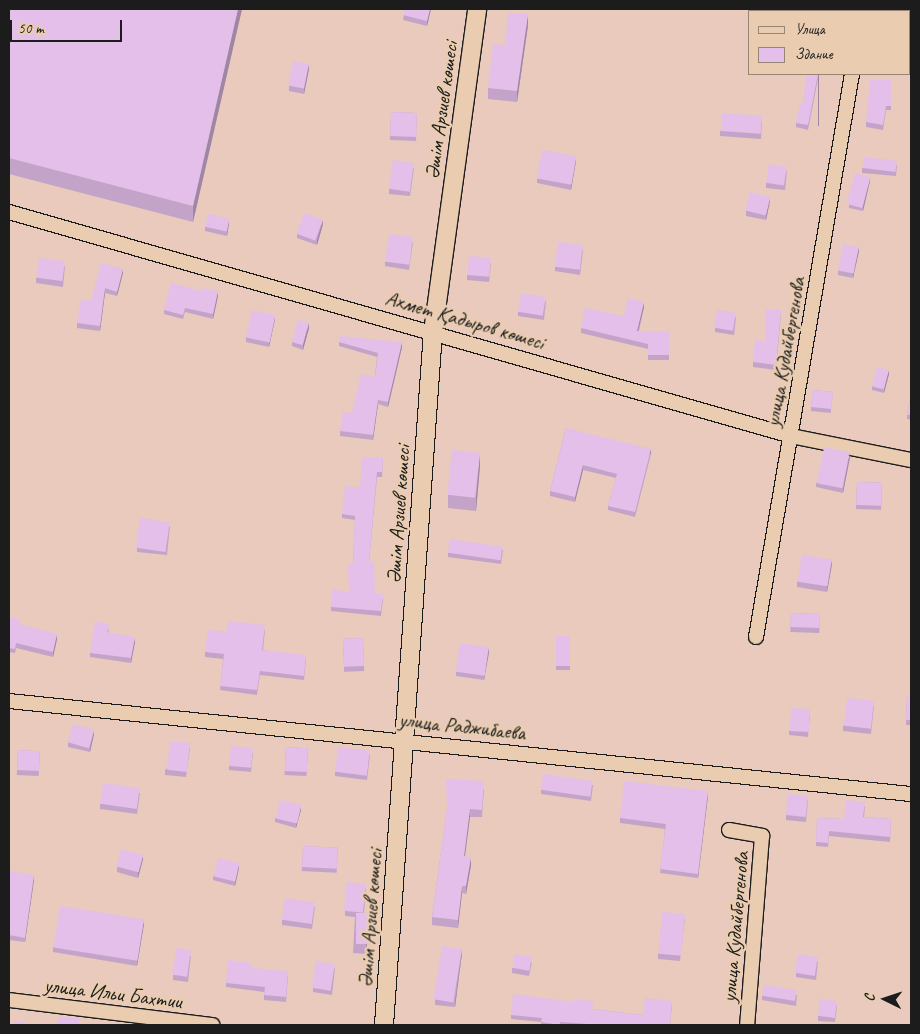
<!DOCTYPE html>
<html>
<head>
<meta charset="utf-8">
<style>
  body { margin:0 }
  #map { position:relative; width:920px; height:1034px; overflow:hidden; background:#e9cabc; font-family:Caveat,sans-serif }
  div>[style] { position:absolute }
  .roads { filter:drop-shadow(1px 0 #1c1c1c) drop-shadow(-1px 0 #1c1c1c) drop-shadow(0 1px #1c1c1c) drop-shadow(0 -1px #1c1c1c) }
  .minor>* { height:14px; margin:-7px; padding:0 7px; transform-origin:7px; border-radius:7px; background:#eacdb1 }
  .tertiary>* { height:18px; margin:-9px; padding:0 9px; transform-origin:9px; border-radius:9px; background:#eacdb1 }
  .wall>* { inset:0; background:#c3a4c8; transform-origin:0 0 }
  .shaded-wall>* { inset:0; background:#9f86a3; transform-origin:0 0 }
  .building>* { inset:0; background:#e3bfe9; transform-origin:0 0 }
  span { translate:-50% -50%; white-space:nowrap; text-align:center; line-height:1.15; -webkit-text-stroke:5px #eacdb1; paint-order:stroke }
  .street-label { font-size:21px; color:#1c1c1c }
  .frame { position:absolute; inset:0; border:10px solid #1c1c1c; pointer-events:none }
  .legend { position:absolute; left:748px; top:10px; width:162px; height:65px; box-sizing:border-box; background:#eacdb1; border:1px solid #988675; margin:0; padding:6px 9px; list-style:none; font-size:15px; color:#1c1c1c }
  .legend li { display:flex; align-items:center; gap:10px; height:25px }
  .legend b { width:25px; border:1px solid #988675 }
  .north { position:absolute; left:860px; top:974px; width:50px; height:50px; -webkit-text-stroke:4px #eacdb1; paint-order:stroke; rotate:274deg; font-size:14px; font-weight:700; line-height:20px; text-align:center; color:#1c1c1c }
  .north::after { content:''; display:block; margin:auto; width:18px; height:22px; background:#1c1c1c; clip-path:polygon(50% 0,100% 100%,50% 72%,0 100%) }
  .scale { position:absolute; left:10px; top:20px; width:112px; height:22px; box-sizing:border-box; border:2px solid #1c1c1c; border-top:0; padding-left:6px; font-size:15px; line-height:18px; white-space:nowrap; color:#1c1c1c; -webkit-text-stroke:4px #eacdb1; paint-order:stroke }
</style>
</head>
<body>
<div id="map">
  <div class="roads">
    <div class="minor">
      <i style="left:863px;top:11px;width:2px;rotate:-63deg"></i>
      <i style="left:9px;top:212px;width:813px;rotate:15.98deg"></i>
      <i style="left:791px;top:436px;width:122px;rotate:11.3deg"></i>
      <i style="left:756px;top:637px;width:571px;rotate:-80.32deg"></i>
      <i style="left:9px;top:701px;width:907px;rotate:5.89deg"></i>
      <i style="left:729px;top:830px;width:34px;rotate:10deg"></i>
      <i style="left:762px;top:836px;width:190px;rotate:94.5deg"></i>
      <i style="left:9px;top:1000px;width:205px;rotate:7deg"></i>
    </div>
    <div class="tertiary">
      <i style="left:384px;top:1025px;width:695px;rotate:-85.96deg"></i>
      <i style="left:433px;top:332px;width:326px;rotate:-82.2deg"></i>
    </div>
  </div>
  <div class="wall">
    <i style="clip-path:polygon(9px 9px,242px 9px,193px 222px,9px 174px)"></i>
    <i style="clip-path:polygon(405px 9px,431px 9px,427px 26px,403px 20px)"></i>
    <i style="clip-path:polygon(528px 25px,517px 102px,488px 99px,488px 88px,505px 45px)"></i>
    <i style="clip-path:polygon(309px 69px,304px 94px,289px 91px,289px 86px)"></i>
    <i style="clip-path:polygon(819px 74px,808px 130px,796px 127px,796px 123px,803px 103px)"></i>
    <i style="clip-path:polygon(891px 80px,891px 110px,886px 110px,883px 130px,866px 127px,866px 122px)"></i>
    <i style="left:391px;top:112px;width:26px;height:28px;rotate:2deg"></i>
    <i style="clip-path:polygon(762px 121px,761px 139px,720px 136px,720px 131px)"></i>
    <i style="clip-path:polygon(576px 161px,571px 190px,537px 183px,537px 179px)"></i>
    <i style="clip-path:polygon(897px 165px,896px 176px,862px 173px,862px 168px)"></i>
    <i style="clip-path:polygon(414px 168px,410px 196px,389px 194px,389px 189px)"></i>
    <i style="clip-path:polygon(787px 171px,785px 190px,766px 188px,766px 183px)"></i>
    <i style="clip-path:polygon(870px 181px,863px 211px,849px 208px,849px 204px)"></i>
    <i style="clip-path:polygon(770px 201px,766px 220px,746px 216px,746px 211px)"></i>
    <i style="clip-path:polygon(229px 223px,227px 236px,205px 231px,205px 227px)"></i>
    <i style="clip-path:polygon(323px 224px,317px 245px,297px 238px,297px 234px)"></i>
    <i style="clip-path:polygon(413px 242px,409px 270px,385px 266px,385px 262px)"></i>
    <i style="clip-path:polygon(583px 250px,580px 275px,555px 271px,555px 267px)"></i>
    <i style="clip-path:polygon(859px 251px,853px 278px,838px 275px,838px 271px)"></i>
    <i style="clip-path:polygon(491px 263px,489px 282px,467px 280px,467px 275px)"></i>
    <i style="clip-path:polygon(65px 266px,63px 287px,36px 283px,36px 278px)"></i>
    <i style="clip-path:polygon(123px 273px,117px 296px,105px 293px,100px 331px,77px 328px,77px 323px,91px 301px)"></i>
    <i style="clip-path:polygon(218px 296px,213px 319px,185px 312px,183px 319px,164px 314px,164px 310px)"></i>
    <i style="clip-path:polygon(546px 301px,544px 320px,518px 316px,518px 312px)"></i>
    <i style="clip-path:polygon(644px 307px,639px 331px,669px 331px,669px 360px,648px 360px,648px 349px,581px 333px,581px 328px,624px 316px)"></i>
    <i style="clip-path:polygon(781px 314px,776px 370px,753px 367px,753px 362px)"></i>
    <i style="clip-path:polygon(736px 317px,734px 335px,715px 332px,715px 328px)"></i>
    <i style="clip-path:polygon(275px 319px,269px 347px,246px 342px,246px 337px)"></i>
    <i style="clip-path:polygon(309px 328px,303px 350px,292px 346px,292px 342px)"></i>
    <i style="clip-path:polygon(339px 342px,402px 347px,388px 407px,378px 404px,373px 440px,340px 436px,340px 431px,375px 377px,377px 357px,339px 346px)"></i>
    <i style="clip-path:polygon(889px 374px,884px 393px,872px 390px,872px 386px)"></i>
    <i style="left:813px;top:390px;width:20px;height:21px;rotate:6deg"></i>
    <i style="clip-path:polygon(911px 394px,911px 420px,907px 419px,907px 415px)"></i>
    <i style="clip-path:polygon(566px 428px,651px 454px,635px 517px,608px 510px,608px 506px,616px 478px,583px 470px,575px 502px,550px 496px,550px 491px)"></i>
    <i style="clip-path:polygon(850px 457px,843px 493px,816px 487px,816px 483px)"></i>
    <i style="clip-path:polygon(383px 458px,382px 477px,377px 477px,369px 562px,375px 594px,383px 599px,381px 616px,331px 611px,331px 607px,349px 591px,353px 563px,355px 520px,342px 518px,342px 514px)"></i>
    <i style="clip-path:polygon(480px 466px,476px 511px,448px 508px,448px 495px)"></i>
    <i style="left:857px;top:482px;width:25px;height:27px;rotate:2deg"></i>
    <i style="clip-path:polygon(170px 526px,167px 555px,137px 552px,137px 548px)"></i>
    <i style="clip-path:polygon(503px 550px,501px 564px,448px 557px,448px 553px)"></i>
    <i style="clip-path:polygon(832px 564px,827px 592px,797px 587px,797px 582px)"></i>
    <i style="left:791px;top:613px;width:29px;height:19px;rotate:2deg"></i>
    <i style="clip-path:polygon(9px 617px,20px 625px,57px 639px,53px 657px,16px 648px,15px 653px,9px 652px)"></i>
    <i style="clip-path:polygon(109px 628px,108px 632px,135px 642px,131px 663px,90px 657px,90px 653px)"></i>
    <i style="clip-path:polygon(265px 630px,263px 650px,306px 659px,304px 680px,260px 675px,257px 695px,220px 690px,223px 659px,205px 657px,205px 652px,227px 632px)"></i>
    <i style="left:556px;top:636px;width:14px;height:34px"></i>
    <i style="left:363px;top:638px;width:33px;height:20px;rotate:88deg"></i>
    <i style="clip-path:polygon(489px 652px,484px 680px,456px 676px,456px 672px)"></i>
    <i style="clip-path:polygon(907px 695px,911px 695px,911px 725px,906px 725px)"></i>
    <i style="clip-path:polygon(874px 706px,871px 734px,843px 731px,843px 726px)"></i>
    <i style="clip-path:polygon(810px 714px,808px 737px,789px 735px,789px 731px)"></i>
    <i style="clip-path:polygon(94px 734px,90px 752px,68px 747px,68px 742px)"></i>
    <i style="left:286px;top:747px;width:22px;height:28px;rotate:3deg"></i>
    <i style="clip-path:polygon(190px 748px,186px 777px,165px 775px,165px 770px)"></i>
    <i style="left:18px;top:750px;width:22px;height:25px;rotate:3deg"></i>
    <i style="clip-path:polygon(253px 753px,251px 772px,229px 770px,229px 766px)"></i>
    <i style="clip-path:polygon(370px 755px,367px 780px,335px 776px,335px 772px)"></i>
    <i style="clip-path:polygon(593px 785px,591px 801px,541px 794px,541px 790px)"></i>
    <i style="clip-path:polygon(484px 789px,482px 817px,470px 817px,465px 856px,471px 865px,466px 894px,462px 893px,458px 928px,432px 925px,432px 917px,447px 809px)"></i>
    <i style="clip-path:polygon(140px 793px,137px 814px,100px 809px,100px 804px)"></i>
    <i style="clip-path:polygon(708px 796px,698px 878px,660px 873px,665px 829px,620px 823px,620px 818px)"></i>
    <i style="clip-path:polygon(808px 800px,806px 822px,786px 820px,786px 815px)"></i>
    <i style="clip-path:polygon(865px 806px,864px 817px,891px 819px,890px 842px,829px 836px,828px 847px,816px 846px,817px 818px,844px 819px)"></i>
    <i style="clip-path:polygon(301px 810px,296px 828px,275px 822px,275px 818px)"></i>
    <i style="left:303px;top:846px;width:35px;height:25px;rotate:3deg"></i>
    <i style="clip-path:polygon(143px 859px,138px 878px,117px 872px,117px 867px)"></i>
    <i style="clip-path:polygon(239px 868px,235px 886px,213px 880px,213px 876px)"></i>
    <i style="clip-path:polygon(9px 871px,34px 880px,25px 942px,9px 940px)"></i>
    <i style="clip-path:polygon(366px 888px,364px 913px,369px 922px,366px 954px,353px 953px,355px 917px,345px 916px,345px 911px)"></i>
    <i style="clip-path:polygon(315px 907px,312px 929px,282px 925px,282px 920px)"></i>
    <i style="clip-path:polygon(685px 918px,680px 961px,658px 959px,658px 954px)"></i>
    <i style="clip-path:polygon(144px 924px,137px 966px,53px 952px,53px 947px)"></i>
    <i style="clip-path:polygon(462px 953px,455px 1007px,435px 1005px,435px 1000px)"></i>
    <i style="clip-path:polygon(191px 955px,188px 982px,173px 980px,173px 975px)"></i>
    <i style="clip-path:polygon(818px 961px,816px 980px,796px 977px,796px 973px)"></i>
    <i style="clip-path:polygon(532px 962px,529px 976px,512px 973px,512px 968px)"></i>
    <i style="clip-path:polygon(252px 968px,288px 976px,286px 1002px,264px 1000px,264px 992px,226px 987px,226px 983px)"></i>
    <i style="clip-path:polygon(335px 968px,332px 995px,313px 992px,313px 988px)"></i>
    <i style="clip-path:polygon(797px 995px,796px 1006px,762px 1000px,762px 996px)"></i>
    <i style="clip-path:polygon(672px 1005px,670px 1025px,541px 1025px,541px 1022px,511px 1019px,511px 1015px,592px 1009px,643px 1015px)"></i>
    <i style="clip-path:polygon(837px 1005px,835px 1022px,818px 1021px,818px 1016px)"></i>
  </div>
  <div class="shaded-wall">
    <i style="clip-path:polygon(238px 9px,242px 9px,193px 222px,193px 206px)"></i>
    <i style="clip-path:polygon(430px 9px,431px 9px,427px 26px,427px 21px)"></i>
    <i style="clip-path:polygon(528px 14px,528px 25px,517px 102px,517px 91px)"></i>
    <i style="clip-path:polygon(309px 64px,309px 69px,304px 94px,304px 89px)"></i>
    <i style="left:818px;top:74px;width:1px;height:52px"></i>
    <i style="clip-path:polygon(576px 156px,576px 161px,571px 190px,571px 185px)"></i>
    <i style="clip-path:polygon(870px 177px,870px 181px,863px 211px,863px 207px)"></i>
    <i style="clip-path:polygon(770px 197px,770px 201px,766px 220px,766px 215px)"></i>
    <i style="clip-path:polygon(229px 219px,229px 223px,227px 236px,227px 232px)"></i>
    <i style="clip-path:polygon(323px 220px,323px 224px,317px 245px,317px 240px)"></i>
    <i style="clip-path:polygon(859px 247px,859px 251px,853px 278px,853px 274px)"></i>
    <i style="clip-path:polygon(123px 269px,123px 273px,117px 296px,117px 292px)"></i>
    <i style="clip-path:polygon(105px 288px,105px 293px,100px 331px,100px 326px)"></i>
    <i style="clip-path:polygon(218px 291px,218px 296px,213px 319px,213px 314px)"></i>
    <i style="clip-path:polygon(644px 302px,644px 307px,637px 335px,637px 331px)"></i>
    <i style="clip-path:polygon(275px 315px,275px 319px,269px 347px,269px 342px)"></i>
    <i style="clip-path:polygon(309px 323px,309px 328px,303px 350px,303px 345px)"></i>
    <i style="clip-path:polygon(402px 342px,402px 347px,388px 407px,388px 402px)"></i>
    <i style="clip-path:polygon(889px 370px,889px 374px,884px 393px,884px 389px)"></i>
    <i style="clip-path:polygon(378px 400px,378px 404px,373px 440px,373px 435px)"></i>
    <i style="left:651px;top:449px;width:5px;height:65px;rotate:90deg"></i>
    <i style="clip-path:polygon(850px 452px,850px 457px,843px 493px,843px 489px)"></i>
    <i style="clip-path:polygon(480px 453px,480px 466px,476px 511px,476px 498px)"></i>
    <i style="clip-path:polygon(583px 465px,583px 470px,575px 502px,575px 497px)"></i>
    <i style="clip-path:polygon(832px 560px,832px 564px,827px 592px,827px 587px)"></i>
    <i style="clip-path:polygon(57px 634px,57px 639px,53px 657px,53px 652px)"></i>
    <i style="clip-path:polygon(135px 637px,135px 642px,131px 663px,131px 658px)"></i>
    <i style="clip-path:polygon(489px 647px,489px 652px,484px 680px,484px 676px)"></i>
    <i style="clip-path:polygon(94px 730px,94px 734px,90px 752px,90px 748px)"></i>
    <i style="clip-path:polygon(708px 791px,708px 796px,698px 878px,698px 874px)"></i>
    <i style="clip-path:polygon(301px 805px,301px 810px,296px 828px,296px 823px)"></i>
    <i style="clip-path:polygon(470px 809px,470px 817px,464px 863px,464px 856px)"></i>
    <i style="clip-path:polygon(143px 855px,143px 859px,138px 878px,138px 873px)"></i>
    <i style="clip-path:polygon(471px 857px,471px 865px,466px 894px,466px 886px)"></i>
    <i style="clip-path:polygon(239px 863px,239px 868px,235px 886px,235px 881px)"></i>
    <i style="clip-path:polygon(34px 875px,34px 880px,25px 942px,25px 938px)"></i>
    <i style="clip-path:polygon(462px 886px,462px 893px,458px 928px,458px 920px)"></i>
    <i style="clip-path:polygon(369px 913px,369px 922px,366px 954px,366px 945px)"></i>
    <i style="clip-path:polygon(144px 920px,144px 924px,137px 966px,137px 961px)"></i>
    <i style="clip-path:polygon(462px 949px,462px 953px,455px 1007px,455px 1002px)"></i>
  </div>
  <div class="building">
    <i style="clip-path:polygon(9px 9px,238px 9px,193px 206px,9px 158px)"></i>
    <i style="clip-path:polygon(405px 9px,430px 9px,427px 21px,403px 15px)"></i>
    <i style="clip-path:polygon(890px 9px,911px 9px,909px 53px,909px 11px,890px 11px)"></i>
    <i style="clip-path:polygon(508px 13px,528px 14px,517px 91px,488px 88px,493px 44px,505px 45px)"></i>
    <i style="left:293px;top:61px;width:16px;height:25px;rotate:11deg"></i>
    <i style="clip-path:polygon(806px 74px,818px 74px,808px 125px,796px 123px,800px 103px,803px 103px)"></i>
    <i style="clip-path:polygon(870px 80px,891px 80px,891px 106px,886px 106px,883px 125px,866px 122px)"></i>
    <i style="left:391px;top:112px;width:26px;height:24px;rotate:2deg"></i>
    <i style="left:722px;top:113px;width:40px;height:18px;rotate:4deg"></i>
    <i style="left:542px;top:150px;width:35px;height:29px;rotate:10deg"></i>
    <i style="left:864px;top:157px;width:33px;height:11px;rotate:7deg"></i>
    <i style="left:393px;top:160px;width:21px;height:29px;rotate:8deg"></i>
    <i style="left:769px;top:164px;width:18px;height:19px;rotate:9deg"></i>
    <i style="left:855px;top:173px;width:16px;height:32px;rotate:15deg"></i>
    <i style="left:750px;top:192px;width:21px;height:19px;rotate:14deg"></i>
    <i style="left:304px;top:213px;width:20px;height:22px;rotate:20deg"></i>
    <i style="left:208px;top:214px;width:22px;height:13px;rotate:13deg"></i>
    <i style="left:389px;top:234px;width:24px;height:28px;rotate:7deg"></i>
    <i style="left:558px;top:242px;width:25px;height:25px;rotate:7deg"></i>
    <i style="left:843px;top:244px;width:16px;height:27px;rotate:11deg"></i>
    <i style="left:469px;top:256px;width:22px;height:19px;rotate:5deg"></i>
    <i style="left:39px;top:258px;width:26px;height:20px;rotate:7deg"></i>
    <i style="clip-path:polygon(101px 263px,123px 269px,117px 292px,105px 288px,100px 326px,77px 323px,81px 299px,91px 301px)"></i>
    <i style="clip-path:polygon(171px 283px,201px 291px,202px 288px,218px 291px,213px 314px,185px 308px,183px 315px,164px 310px)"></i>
    <i style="left:521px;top:293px;width:25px;height:19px;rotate:9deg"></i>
    <i style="clip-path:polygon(628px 298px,644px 302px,637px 331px,669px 331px,669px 355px,648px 355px,648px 344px,581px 328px,585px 308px,624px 316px)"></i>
    <i style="left:252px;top:310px;width:24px;height:28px;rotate:12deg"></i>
    <i style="left:717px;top:310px;width:19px;height:18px;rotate:9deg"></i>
    <i style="clip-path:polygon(765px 310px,781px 310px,776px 365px,753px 362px,755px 340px,765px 341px)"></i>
    <i style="left:298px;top:320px;width:11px;height:23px;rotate:15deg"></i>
    <i style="clip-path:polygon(340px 336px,402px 342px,388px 402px,378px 400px,373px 435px,340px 431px,343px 412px,352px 413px,361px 374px,375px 377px,378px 353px,339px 342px)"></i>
    <i style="left:877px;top:367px;width:12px;height:20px;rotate:14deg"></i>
    <i style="left:813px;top:390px;width:20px;height:17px;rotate:6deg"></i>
    <i style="clip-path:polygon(911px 394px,911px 415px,907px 415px)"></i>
    <i style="clip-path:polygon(566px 428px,651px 449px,635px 512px,608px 506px,617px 474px,583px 465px,575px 497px,550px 491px)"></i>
    <i style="left:824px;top:447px;width:26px;height:37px;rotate:11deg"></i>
    <i style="left:452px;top:450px;width:28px;height:45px;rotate:6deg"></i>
    <i style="clip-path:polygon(362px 457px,383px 458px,382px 472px,377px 472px,369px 562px,374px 562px,375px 594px,383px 594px,381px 611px,331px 607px,332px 590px,349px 591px,348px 563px,353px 563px,355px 516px,342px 514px,345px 486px,360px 488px)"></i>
    <i style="left:857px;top:482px;width:25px;height:23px;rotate:2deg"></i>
    <i style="left:140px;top:518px;width:30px;height:30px;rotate:8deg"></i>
    <i style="left:450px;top:539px;width:53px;height:14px;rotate:8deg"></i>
    <i style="left:802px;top:555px;width:30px;height:27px;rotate:9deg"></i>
    <i style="left:791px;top:613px;width:29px;height:14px;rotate:2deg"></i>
    <i style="clip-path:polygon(9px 617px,20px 619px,19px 624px,57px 634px,53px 652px,16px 643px,15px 649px,9px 648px)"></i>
    <i style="clip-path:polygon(95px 621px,109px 624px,107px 632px,135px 637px,131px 658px,90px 653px)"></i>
    <i style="clip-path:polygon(228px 621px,265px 625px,262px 650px,306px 655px,304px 676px,260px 671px,257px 690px,220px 686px,224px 654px,205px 652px,208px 630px,227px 632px)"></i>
    <i style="left:556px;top:636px;width:14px;height:30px"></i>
    <i style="left:363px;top:638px;width:28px;height:20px;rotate:88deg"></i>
    <i style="left:460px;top:643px;width:29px;height:29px;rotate:8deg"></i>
    <i style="clip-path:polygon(907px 695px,911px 695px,911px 720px,906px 720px)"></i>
    <i style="left:847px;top:698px;width:27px;height:28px;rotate:6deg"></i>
    <i style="left:791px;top:708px;width:19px;height:23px;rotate:3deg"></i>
    <i style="left:73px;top:724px;width:22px;height:19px;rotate:16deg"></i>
    <i style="left:170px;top:741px;width:20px;height:29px;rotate:6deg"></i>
    <i style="left:231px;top:746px;width:22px;height:20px;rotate:5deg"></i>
    <i style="left:286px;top:747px;width:22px;height:24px;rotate:3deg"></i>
    <i style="left:338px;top:747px;width:32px;height:25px;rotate:7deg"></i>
    <i style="left:18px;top:750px;width:22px;height:20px;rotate:3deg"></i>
    <i style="left:543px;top:774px;width:50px;height:16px;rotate:8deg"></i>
    <i style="clip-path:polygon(446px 779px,484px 781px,482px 810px,470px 809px,464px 856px,471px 857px,466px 886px,462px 886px,458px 920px,432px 917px,447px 808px)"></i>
    <i style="clip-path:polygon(624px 781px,708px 791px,698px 874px,660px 869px,666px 824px,620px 818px)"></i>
    <i style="left:103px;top:783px;width:37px;height:21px;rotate:8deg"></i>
    <i style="left:788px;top:794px;width:20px;height:21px;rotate:6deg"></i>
    <i style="left:280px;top:800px;width:22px;height:19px;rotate:13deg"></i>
    <i style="clip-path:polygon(846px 800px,865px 802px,863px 817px,891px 819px,890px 837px,829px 831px,828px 843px,816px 842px,817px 818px,844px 819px)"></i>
    <i style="left:303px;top:846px;width:35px;height:21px;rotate:3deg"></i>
    <i style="left:121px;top:849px;width:23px;height:18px;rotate:15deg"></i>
    <i style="left:218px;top:858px;width:22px;height:19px;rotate:13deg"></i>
    <i style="clip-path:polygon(9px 871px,34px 875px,25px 938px,9px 935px)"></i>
    <i style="left:347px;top:882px;width:19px;height:29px;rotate:6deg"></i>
    <i style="left:285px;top:898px;width:30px;height:22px;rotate:8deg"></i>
    <i style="left:60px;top:906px;width:85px;height:42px;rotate:9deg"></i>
    <i style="left:662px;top:912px;width:23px;height:42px;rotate:5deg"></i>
    <i style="left:356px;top:913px;width:13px;height:31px"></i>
    <i style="left:442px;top:946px;width:20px;height:54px;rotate:9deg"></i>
    <i style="left:176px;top:948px;width:15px;height:27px;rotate:8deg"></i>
    <i style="left:515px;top:954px;width:17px;height:14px;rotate:10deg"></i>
    <i style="left:798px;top:954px;width:20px;height:19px;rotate:9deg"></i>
    <i style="clip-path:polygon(228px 960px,252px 963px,251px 968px,288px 971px,286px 997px,264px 995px,265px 987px,226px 983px)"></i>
    <i style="left:316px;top:961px;width:19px;height:27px;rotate:9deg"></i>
    <i style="left:764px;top:985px;width:33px;height:11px;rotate:9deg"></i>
    <i style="clip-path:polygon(513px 994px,573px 1002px,573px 999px,593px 1001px,592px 1009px,643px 1015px,645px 998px,672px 1001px,670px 1025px,601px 1025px,560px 1022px,560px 1025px,541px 1022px,542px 1018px,511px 1015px)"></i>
    <i style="left:820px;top:999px;width:17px;height:17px;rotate:7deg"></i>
    <i style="left:58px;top:1017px;width:21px;height:8px;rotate:3deg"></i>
    <i style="clip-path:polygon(13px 1021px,26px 1022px,26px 1025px,13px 1025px)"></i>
  </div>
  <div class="street-label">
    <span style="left:441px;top:110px;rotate:-82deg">Әшім Арзиев көшесі</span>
    <span style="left:465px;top:320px;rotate:16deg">Ахмет Қадыров көшесі</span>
    <span style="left:785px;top:352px;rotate:-80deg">улица Кудайбергенова</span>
    <span style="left:398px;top:514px;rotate:-86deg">Әшім Арзиев көшесі</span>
    <span style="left:462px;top:726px;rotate:6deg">улица Раджибаева</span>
    <span style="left:370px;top:918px;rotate:-86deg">Әшім Арзиев көшесі</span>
    <span style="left:735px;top:927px;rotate:-85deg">улица Кудайбергенова</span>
    <span style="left:113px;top:993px;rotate:7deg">улица Ильи Бахтии</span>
  </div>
  <div class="frame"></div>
  <ul class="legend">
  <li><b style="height:6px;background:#eacdb1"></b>Улица</li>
  <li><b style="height:14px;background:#e3bfe9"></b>Здание</li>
  </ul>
  <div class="north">С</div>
  <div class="scale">50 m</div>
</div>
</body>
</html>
